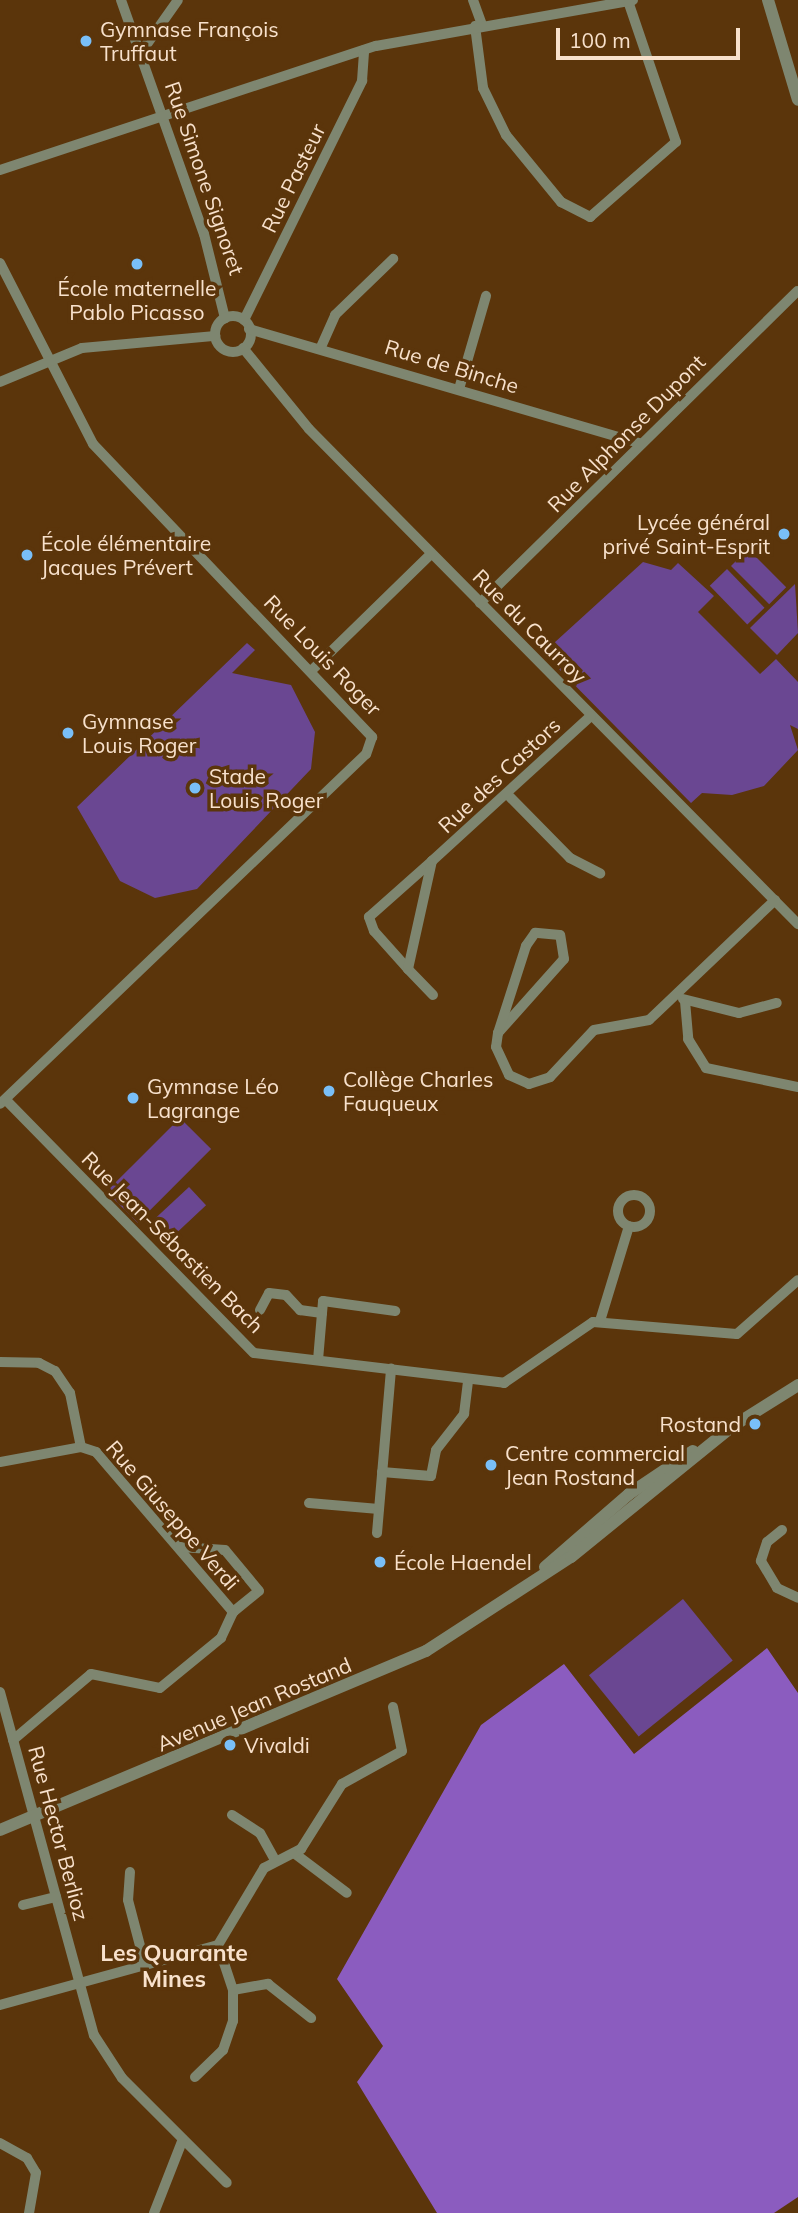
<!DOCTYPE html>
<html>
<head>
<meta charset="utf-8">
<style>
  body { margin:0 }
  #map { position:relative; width:798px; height:2213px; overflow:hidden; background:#5b350b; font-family:Mulish,sans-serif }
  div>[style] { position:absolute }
  .green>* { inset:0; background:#6a4792; transform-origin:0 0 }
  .forest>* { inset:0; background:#8b5cbf }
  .minor>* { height:10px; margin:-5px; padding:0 5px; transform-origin:5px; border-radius:5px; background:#7e8670 }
  .minor>.ring { margin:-5px; padding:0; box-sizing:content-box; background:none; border:10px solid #7e8670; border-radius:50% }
  .tertiary>* { height:12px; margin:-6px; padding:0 6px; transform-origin:6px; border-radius:6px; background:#7e8670 }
  .dots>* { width:19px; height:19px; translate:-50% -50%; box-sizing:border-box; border:4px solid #5b350b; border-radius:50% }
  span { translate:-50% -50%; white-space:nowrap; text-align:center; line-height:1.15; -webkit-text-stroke:7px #5b350b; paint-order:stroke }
  .poi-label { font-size:21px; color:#f8e1cc }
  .left { translate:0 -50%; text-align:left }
  .right { translate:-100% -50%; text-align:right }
  .street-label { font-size:21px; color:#f8e1cc }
  .neighbourhood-label { font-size:23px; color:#f8e1cc; font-weight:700 }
  .scale { position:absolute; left:556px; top:28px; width:184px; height:32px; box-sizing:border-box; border:4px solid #f8e1cc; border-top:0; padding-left:9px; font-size:21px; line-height:24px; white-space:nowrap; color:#f8e1cc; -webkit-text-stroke:5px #5b350b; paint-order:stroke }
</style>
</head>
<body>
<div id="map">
  <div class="green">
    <i style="left:748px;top:549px;width:54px;height:24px;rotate:45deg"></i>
    <i style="clip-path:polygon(643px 562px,671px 570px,678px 563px,714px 596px,698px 612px,760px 674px,776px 659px,798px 682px,798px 729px,790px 725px,798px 750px,764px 786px,732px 795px,702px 793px,691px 803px,543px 653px)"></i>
    <i style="left:727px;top:569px;width:54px;height:24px;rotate:46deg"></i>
    <i style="clip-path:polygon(795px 584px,798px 633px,777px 655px,750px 628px)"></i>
    <i style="clip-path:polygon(247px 643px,255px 650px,232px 673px,291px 685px,315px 732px,311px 769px,197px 889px,155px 898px,120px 881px,77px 807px)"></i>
    <i style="left:180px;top:1118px;width:44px;height:104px;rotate:45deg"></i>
    <i style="left:189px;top:1187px;width:25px;height:50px;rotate:47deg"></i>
    <i style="left:683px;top:1599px;width:79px;height:121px;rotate:51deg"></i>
  </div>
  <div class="forest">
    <i style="clip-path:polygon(767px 1648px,798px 1693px,798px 2197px,774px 2213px,437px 2213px,357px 2082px,383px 2046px,337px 1979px,481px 1725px,564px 1664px,634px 1754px)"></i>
  </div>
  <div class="minor">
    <i style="left:121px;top:0;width:248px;rotate:70.5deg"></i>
    <i style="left:204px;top:234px;width:87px;rotate:76deg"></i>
    <i style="left:473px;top:0;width:27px;rotate:70deg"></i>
    <i style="left:475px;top:26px;width:63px;rotate:82.6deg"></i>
    <i style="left:483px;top:88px;width:52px;rotate:63.9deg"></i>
    <i style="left:506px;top:135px;width:87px;rotate:50.6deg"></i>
    <i style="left:561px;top:202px;width:33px;rotate:27deg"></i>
    <i style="left:590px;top:217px;width:114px;rotate:-41.1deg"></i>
    <i style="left:676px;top:142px;width:149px;rotate:-108.8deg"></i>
    <i style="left:142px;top:51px;width:62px;rotate:-54.8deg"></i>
    <i style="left:0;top:170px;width:396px;rotate:-18.3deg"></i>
    <i style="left:376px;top:46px;width:261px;rotate:-10.1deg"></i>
    <i style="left:0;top:263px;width:203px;rotate:62.8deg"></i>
    <i style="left:93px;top:444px;width:405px;rotate:46.4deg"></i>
    <i style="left:372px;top:737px;width:18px;rotate:109deg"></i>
    <i style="left:366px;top:754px;width:506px;rotate:136.28deg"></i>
    <i class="ring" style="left:215px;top:316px;width:26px;height:26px"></i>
    <i style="left:244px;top:320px;width:267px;rotate:-63.7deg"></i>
    <i style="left:362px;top:81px;width:31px;rotate:-86deg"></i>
    <i style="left:249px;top:329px;width:409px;rotate:16.3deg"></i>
    <i style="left:321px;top:347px;width:35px;rotate:-66deg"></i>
    <i style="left:335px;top:315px;width:81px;rotate:-44deg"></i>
    <i style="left:243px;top:348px;width:104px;rotate:50.8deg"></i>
    <i style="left:309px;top:429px;width:696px;rotate:45.35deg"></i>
    <i style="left:0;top:382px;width:89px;rotate:-22.5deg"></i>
    <i style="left:82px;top:348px;width:134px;rotate:-5.2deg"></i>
    <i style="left:459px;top:389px;width:97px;rotate:-73.8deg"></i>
    <i style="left:480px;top:603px;width:445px;rotate:-44.5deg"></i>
    <i style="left:312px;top:670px;width:166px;rotate:-44.3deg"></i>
    <i style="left:510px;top:797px;width:86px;rotate:45.5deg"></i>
    <i style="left:570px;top:858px;width:34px;rotate:27deg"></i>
    <i style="left:408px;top:969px;width:51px;rotate:-131.8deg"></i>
    <i style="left:374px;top:931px;width:15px;rotate:-110deg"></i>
    <i style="left:369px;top:917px;width:84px;rotate:-41.6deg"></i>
    <i style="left:433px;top:995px;width:36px;rotate:-134deg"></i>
    <i style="left:408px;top:969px;width:111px;rotate:-77.5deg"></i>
    <i style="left:432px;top:861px;width:215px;rotate:-42.4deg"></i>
    <i style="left:683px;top:999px;width:58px;rotate:14deg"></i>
    <i style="left:739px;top:1013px;width:39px;rotate:-15deg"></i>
    <i style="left:685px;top:1001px;width:38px;rotate:85deg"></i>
    <i style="left:688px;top:1039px;width:34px;rotate:58deg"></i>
    <i style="left:706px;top:1068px;width:94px;rotate:11.7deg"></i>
    <i style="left:498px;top:1033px;width:99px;rotate:-48.3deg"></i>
    <i style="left:564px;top:959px;width:24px;rotate:-99deg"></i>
    <i style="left:560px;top:935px;width:25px;rotate:-175deg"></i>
    <i style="left:535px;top:933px;width:16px;rotate:125deg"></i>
    <i style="left:526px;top:946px;width:91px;rotate:107.8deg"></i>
    <i style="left:498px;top:1033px;width:14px;rotate:98deg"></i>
    <i style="left:496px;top:1047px;width:31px;rotate:65deg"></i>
    <i style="left:509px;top:1075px;width:22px;rotate:24deg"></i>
    <i style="left:529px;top:1084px;width:22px;rotate:-18deg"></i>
    <i style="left:550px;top:1077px;width:64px;rotate:-46.9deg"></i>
    <i style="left:594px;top:1030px;width:56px;rotate:-10.3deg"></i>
    <i style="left:649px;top:1020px;width:174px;rotate:-43.6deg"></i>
    <i style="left:6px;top:1100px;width:354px;rotate:45.6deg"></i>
    <i style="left:254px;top:1353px;width:252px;rotate:6.8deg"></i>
    <i style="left:504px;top:1383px;width:108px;rotate:-34.4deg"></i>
    <i style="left:593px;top:1322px;width:144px;rotate:4.8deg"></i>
    <i style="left:737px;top:1334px;width:81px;rotate:-41.5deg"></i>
    <i class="ring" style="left:618px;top:1195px;width:22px;height:22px"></i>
    <i style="left:260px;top:1310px;width:19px;rotate:-62deg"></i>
    <i style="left:269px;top:1293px;width:17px;rotate:7deg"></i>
    <i style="left:286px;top:1295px;width:21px;rotate:47deg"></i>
    <i style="left:300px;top:1310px;width:22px;rotate:8deg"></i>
    <i style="left:322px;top:1313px;width:12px;rotate:-85deg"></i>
    <i style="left:323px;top:1301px;width:73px;rotate:7.9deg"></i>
    <i style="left:600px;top:1321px;width:99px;rotate:-73deg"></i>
    <i style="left:318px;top:1360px;width:47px;rotate:-85.1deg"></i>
    <i style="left:0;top:1362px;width:39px;rotate:1deg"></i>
    <i style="left:39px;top:1363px;width:18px;rotate:27deg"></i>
    <i style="left:55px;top:1371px;width:27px;rotate:56deg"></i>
    <i style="left:70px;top:1393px;width:55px;rotate:78.5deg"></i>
    <i style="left:0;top:1462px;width:82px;rotate:-10.5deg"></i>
    <i style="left:81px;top:1447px;width:16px;rotate:18deg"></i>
    <i style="left:96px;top:1452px;width:211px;rotate:49.4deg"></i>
    <i style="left:382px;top:1472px;width:49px;rotate:4.7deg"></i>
    <i style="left:431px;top:1476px;width:26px;rotate:-79deg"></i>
    <i style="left:436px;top:1450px;width:46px;rotate:-52.1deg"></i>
    <i style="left:464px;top:1414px;width:35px;rotate:-83deg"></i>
    <i style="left:309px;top:1503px;width:70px;rotate:4.9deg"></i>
    <i style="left:782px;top:1530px;width:19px;rotate:141deg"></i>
    <i style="left:767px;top:1542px;width:20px;rotate:108deg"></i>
    <i style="left:761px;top:1561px;width:31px;rotate:59deg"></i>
    <i style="left:777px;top:1588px;width:23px;rotate:25deg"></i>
    <i style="left:377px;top:1533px;width:165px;rotate:-85.1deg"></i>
    <i style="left:0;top:1692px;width:356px;rotate:74.7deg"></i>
    <i style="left:94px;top:2035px;width:51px;rotate:56.9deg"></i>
    <i style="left:122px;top:2078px;width:148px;rotate:45deg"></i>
    <i style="left:13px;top:1740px;width:102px;rotate:-40.2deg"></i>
    <i style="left:91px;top:1674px;width:70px;rotate:11.5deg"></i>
    <i style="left:160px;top:1688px;width:79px;rotate:-39.3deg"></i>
    <i style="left:221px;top:1638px;width:29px;rotate:-65deg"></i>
    <i style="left:233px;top:1612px;width:33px;rotate:-39deg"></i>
    <i style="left:259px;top:1591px;width:53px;rotate:-129.7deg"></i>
    <i style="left:225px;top:1550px;width:45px;rotate:-176.2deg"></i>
    <i style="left:232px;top:1815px;width:33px;rotate:33deg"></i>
    <i style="left:260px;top:1833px;width:31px;rotate:61deg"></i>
    <i style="left:294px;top:1853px;width:66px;rotate:37deg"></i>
    <i style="left:130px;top:1872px;width:28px;rotate:94deg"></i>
    <i style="left:128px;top:1900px;width:67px;rotate:75.3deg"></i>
    <i style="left:23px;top:1905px;width:34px;rotate:-14deg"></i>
    <i style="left:233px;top:1990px;width:36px;rotate:-10deg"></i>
    <i style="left:268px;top:1984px;width:55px;rotate:38.3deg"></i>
    <i style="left:0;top:2005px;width:226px;rotate:-15.4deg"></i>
    <i style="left:218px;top:1945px;width:90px;rotate:-59.1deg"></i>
    <i style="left:264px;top:1868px;width:42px;rotate:-27.2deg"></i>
    <i style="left:301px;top:1849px;width:77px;rotate:-57.8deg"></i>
    <i style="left:342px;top:1784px;width:68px;rotate:-28.8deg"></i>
    <i style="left:402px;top:1751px;width:45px;rotate:-101.6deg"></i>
    <i style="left:195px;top:2077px;width:39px;rotate:-44deg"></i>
    <i style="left:223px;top:2050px;width:31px;rotate:-71deg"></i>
    <i style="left:233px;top:2021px;width:31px;rotate:-90deg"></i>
    <i style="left:233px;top:1990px;width:47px;rotate:-108.4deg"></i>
    <i style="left:0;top:2143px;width:31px;rotate:29deg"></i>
    <i style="left:27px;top:2158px;width:17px;rotate:59deg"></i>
    <i style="left:36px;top:2173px;width:41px;rotate:99.9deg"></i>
    <i style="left:154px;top:2213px;width:79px;rotate:-68.6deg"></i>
  </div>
  <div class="tertiary">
    <i style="left:768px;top:0;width:104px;rotate:73.3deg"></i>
    <i style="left:545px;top:1567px;width:111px;rotate:-41deg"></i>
    <i style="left:629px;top:1494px;width:77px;rotate:-33.9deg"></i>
    <i style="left:0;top:1830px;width:462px;rotate:-22.8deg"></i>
    <i style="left:426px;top:1651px;width:173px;rotate:-33deg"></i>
    <i style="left:571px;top:1557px;width:208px;rotate:-39deg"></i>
    <i style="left:733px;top:1426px;width:77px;rotate:-32.2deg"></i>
  </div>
  <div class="dots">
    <i style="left:86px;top:41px;background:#79bff8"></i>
    <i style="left:137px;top:264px;background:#79bff8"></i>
    <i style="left:784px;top:534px;background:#79bff8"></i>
    <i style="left:27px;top:555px;background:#79bff8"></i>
    <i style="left:68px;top:733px;background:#79bff8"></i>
    <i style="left:195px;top:788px;background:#79bff8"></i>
    <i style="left:329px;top:1091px;background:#79bff8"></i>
    <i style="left:133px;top:1098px;background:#79bff8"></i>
    <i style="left:755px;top:1424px;background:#79bff8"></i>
    <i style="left:491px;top:1465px;background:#79bff8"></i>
    <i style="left:380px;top:1562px;background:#79bff8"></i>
    <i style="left:230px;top:1745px;background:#79bff8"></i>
  </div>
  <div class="poi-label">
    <span class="left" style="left:100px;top:41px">Gymnase François<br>Truffaut</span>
    <span style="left:137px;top:300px">École maternelle<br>Pablo Picasso</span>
    <span class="right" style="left:770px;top:534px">Lycée général<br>privé Saint-Esprit</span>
    <span class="left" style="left:41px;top:555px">École élémentaire<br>Jacques Prévert</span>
    <span class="left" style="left:82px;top:733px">Gymnase<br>Louis Roger</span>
    <span class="left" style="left:209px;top:788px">Stade<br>Louis Roger</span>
    <span class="left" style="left:343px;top:1091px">Collège Charles<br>Fauqueux</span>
    <span class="left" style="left:147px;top:1098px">Gymnase Léo<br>Lagrange</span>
    <span class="right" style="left:741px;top:1424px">Rostand</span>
    <span class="left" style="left:505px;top:1465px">Centre commercial<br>Jean Rostand</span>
    <span class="left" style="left:394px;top:1562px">École Haendel</span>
    <span class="left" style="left:244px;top:1745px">Vivaldi</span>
  </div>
  <div class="street-label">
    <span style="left:205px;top:178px;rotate:71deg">Rue Simone Signoret</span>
    <span style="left:293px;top:178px;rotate:-64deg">Rue Pasteur</span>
    <span style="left:452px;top:366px;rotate:17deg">Rue de Binche</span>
    <span style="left:626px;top:433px;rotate:-45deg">Rue Alphonse Dupont</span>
    <span style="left:530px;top:626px;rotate:45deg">Rue du Caurroy</span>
    <span style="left:323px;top:655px;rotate:46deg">Rue Louis Roger</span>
    <span style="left:499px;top:775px;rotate:-43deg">Rue des Castors</span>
    <span style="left:173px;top:1242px;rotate:45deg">Rue Jean-Sébastien Bach</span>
    <span style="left:173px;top:1515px;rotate:49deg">Rue Giuseppe Verdi</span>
    <span style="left:254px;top:1704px;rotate:-23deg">Avenue Jean Rostand</span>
    <span style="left:59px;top:1833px;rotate:75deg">Rue Hector Berlioz</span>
  </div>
  <div class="neighbourhood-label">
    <span style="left:174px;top:1966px">Les Quarante<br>Mines</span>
  </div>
  <div class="scale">100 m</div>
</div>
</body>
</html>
